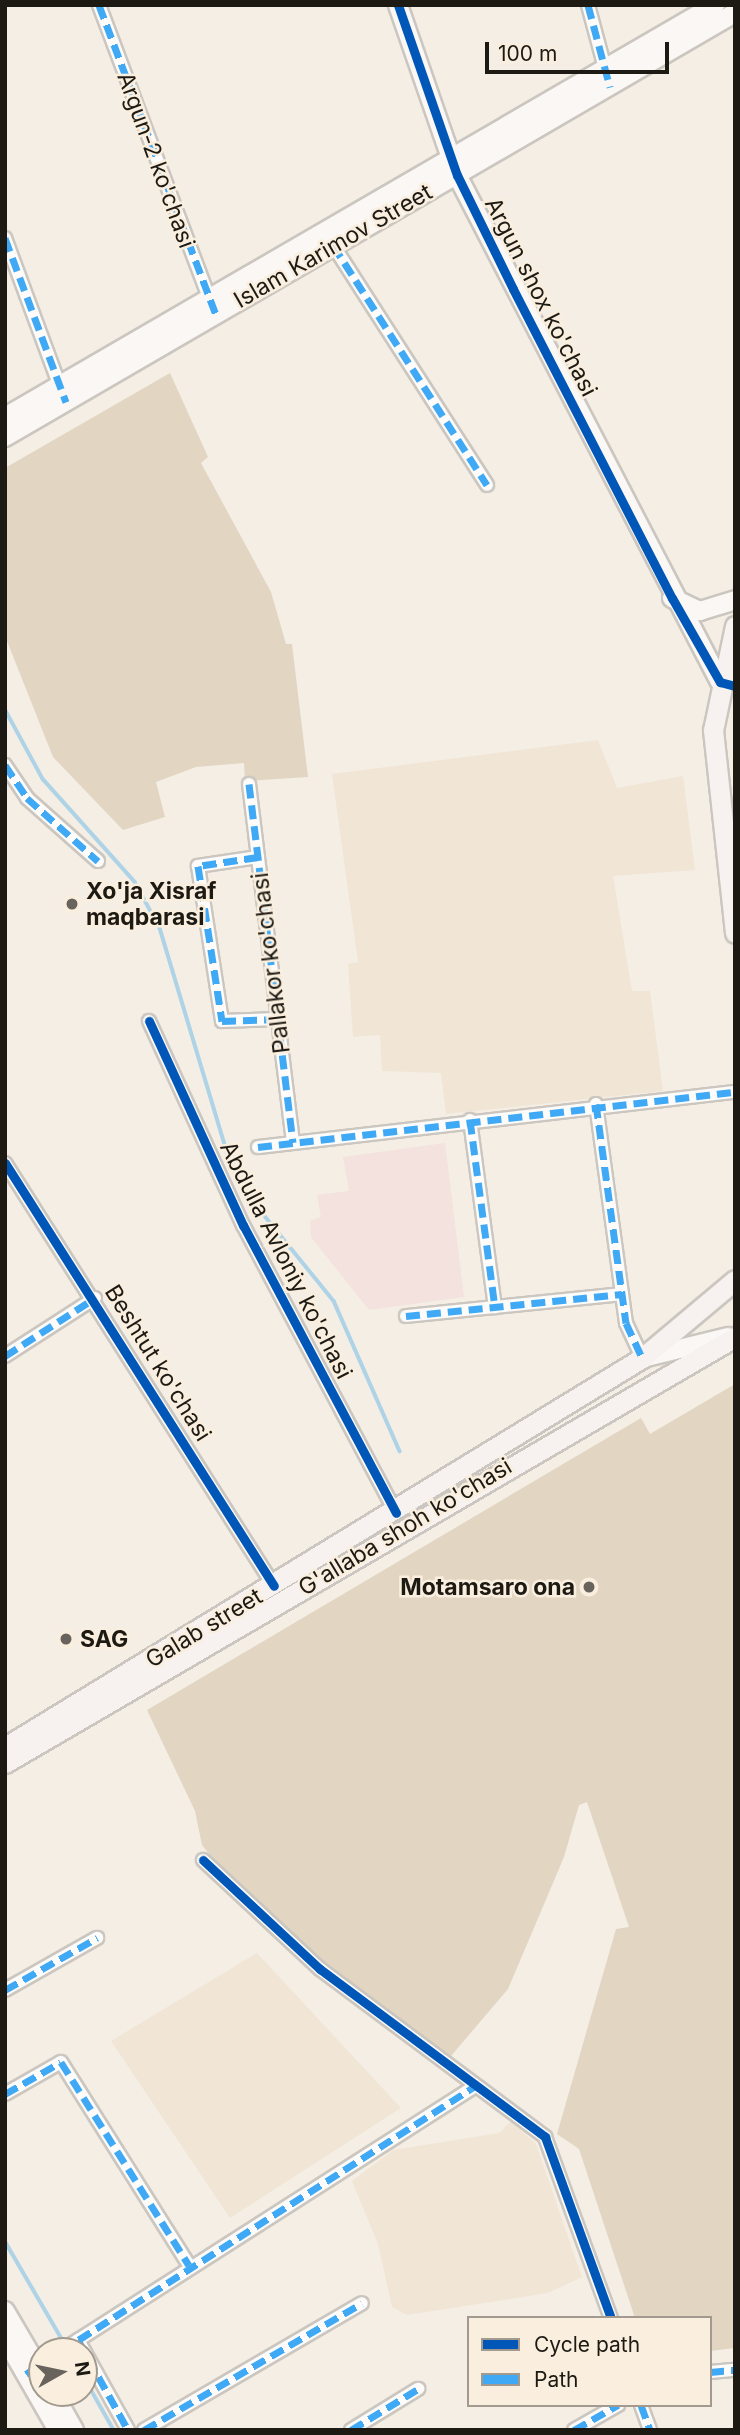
<!DOCTYPE html>
<html>
<head>
<meta charset="utf-8">
<style>
  body { margin:0 }
  #map { position:relative; width:740px; height:2435px; overflow:hidden; background:#f4eee5; font-family:Inter,sans-serif }
  div>[style] { position:absolute }
  .built>* { inset:0; background:#f1e6d5 }
  .education>* { inset:0; background:#f3e2dd }
  .green>* { inset:0; background:#e2d6c2 }
  .stream>* { height:3.5px; margin:-1.75px; padding:0 1.75px; transform-origin:1.75px; border-radius:1.75px; background:#aed3e6 }
  .roads { filter:drop-shadow(2px 0 #cbc6bf) drop-shadow(-2px 0 #cbc6bf) drop-shadow(0 2px #cbc6bf) drop-shadow(0 -2px #cbc6bf) }
  .street>* { height:12px; margin:-6px; padding:0 6px; transform-origin:6px; border-radius:6px; background:#fdfcfb }
  .secondary>* { height:18px; margin:-9px; padding:0 9px; transform-origin:9px; border-radius:9px; background:#faf7f5 }
  .primary>* { height:19px; margin:-9.5px; padding:0 9.5px; transform-origin:9.5px; border-radius:9.5px; background:#f7f2f0 }
  .quiet>* { height:7px; margin-top:-3.5px; transform-origin:0; background:repeating-linear-gradient(90deg,#3fa9f5 0 14px,transparent 0 21px) }
  .cycleway>* { height:9px; margin:-4.5px; padding:0 4.5px; transform-origin:4.5px; border-radius:4.5px; background:#0057b8 }
  .dots>* { width:19px; height:19px; translate:-50% -50%; box-sizing:border-box; border:4px solid #faefdf; border-radius:50% }
  span { translate:-50% -50%; white-space:nowrap; text-align:center; line-height:1.15; -webkit-text-stroke:5px #faefdf; paint-order:stroke }
  .street-label { font-size:23px; color:#1d1a14 }
  .poi-label { font-size:23px; color:#1d1a14; font-weight:700 }
  .left { translate:0 -50%; text-align:left }
  .right { translate:-100% -50%; text-align:right }
  .frame { position:absolute; inset:0; border:7px solid #1d1a14; pointer-events:none }
  .legend { position:absolute; left:467px; top:2316px; width:245px; height:91px; box-sizing:border-box; background:#faefdf; border:2px solid #a29a8e; margin:0; padding:9px 12px; list-style:none; font-size:21px; color:#1d1a14 }
  .legend li { display:flex; align-items:center; gap:14px; height:35px }
  .legend b { width:35px; border:2px solid #a29a8e }
  .north { position:absolute; left:28px; top:2337px; width:70px; height:70px; box-sizing:border-box; background:#faefdf; border:2px solid #a29a8e; border-radius:50%; rotate:81deg; font-size:19px; font-weight:700; line-height:28px; text-align:center; color:#1d1a14 }
  .north::after { content:''; display:block; margin:auto; width:24px; height:32px; background:#68645d; clip-path:polygon(50% 0,100% 100%,50% 72%,0 100%) }
  .scale { position:absolute; left:485px; top:42px; width:184px; height:32px; box-sizing:border-box; border:4px solid #1d1a14; border-top:0; padding-left:9px; font-size:21px; line-height:24px; white-space:nowrap; color:#1d1a14; -webkit-text-stroke:5px #faefdf; paint-order:stroke }
</style>
</head>
<body>
<div id="map">
  <div class="built">
    <i style="clip-path:polygon(598px 740px,617px 788px,683px 776px,695px 870px,613px 876px,632px 991px,650px 991px,663px 1091px,446px 1114px,441px 1073px,382px 1071px,380px 1035px,353px 1037px,348px 964px,358px 962px,332px 774px)"></i>
    <i style="clip-path:polygon(257px 1953px,401px 2108px,230px 2218px,111px 2041px)"></i>
    <i style="clip-path:polygon(511px 2121px,536px 2144px,582px 2277px,548px 2293px,407px 2315px,392px 2307px,378px 2244px,352px 2181px,393px 2150px,499px 2133px)"></i>
  </div>
  <div class="education">
    <i style="clip-path:polygon(445px 1143px,464px 1297px,369px 1310px,311px 1237px,310px 1221px,321px 1217px,317px 1195px,349px 1191px,343px 1157px)"></i>
  </div>
  <div class="green">
    <i style="clip-path:polygon(170px 373px,208px 457px,201px 463px,271px 592px,286px 644px,292px 644px,308px 777px,245px 781px,244px 763px,196px 767px,156px 782px,165px 817px,123px 830px,53px 757px,5px 636px,5px 468px)"></i>
    <i style="clip-path:polygon(735px 1384px,735px 2348px,710px 2351px,710px 2318px,635px 2318px,579px 2149px,557px 2134px,616px 1929px,629px 1927px,587px 1802px,579px 1805px,564px 1857px,508px 1989px,451px 2056px,314px 1959px,216px 1862px,202px 1845px,195px 1811px,147px 1710px,641px 1418px,650px 1434px)"></i>
  </div>
  <div class="stream">
    <i style="left:5px;top:709px;width:80px;rotate:61.5deg"></i>
    <i style="left:43px;top:779px;width:138px;rotate:48.2deg"></i>
    <i style="left:135px;top:882px;width:52px;rotate:61.5deg"></i>
    <i style="left:160px;top:928px;width:244px;rotate:73.3deg"></i>
    <i style="left:230px;top:1162px;width:36px;rotate:62deg"></i>
    <i style="left:247px;top:1194px;width:138px;rotate:50.9deg"></i>
    <i style="left:334px;top:1301px;width:164px;rotate:66.3deg"></i>
    <i style="left:5px;top:2174px;width:10px;rotate:90deg"></i>
    <i style="left:5px;top:2241px;width:121px;rotate:59.8deg"></i>
    <i style="left:84px;top:2377px;width:61px;rotate:60.5deg"></i>
  </div>
  <div class="roads">
    <div class="street">
      <i style="left:99px;top:5px;width:322px;rotate:69.4deg"></i>
      <i style="left:588px;top:5px;width:73px;rotate:75deg"></i>
      <i style="left:5px;top:238px;width:164px;rotate:69.7deg"></i>
      <i style="left:333px;top:245px;width:285px;rotate:57.3deg"></i>
      <i style="left:5px;top:765px;width:40px;rotate:56deg"></i>
      <i style="left:27px;top:798px;width:95px;rotate:41.6deg"></i>
      <i style="left:249px;top:784px;width:361px;rotate:83deg"></i>
      <i style="left:258px;top:857px;width:61px;rotate:171.5deg"></i>
      <i style="left:198px;top:866px;width:157px;rotate:81.2deg"></i>
      <i style="left:222px;top:1021px;width:56px;rotate:-2deg"></i>
      <i style="left:149px;top:1021px;width:225px;rotate:65.3deg"></i>
      <i style="left:243px;top:1225px;width:326px;rotate:62deg"></i>
      <i style="left:596px;top:1104px;width:221px;rotate:82.2deg"></i>
      <i style="left:626px;top:1323px;width:38px;rotate:65deg"></i>
      <i style="left:470px;top:1120px;width:189px;rotate:82.4deg"></i>
      <i style="left:258px;top:1147px;width:480px;rotate:-6.6deg"></i>
      <i style="left:5px;top:1163px;width:501px;rotate:57.55deg"></i>
      <i style="left:406px;top:1316px;width:217px;rotate:-5.8deg"></i>
      <i style="left:5px;top:1356px;width:107px;rotate:-32.8deg"></i>
      <i style="left:203px;top:1860px;width:160px;rotate:43deg"></i>
      <i style="left:320px;top:1969px;width:281px;rotate:36.7deg"></i>
      <i style="left:545px;top:2137px;width:193px;rotate:70deg"></i>
      <i style="left:5px;top:1990px;width:106px;rotate:-29.5deg"></i>
      <i style="left:5px;top:2094px;width:64px;rotate:-29.7deg"></i>
      <i style="left:61px;top:2062px;width:240px;rotate:57.8deg"></i>
      <i style="left:78px;top:2340px;width:103px;rotate:60.9deg"></i>
      <i style="left:61px;top:2351px;width:492px;rotate:-32.6deg"></i>
      <i style="left:710px;top:2372px;width:25px;rotate:-5deg"></i>
      <i style="left:641px;top:2405px;width:27px;rotate:70deg"></i>
      <i style="left:144px;top:2430px;width:252px;rotate:-30.2deg"></i>
      <i style="left:351px;top:2430px;width:79px;rotate:-31.5deg"></i>
      <i style="left:574px;top:2430px;width:51px;rotate:-29.6deg"></i>
    </div>
    <div class="secondary">
      <i style="left:398px;top:5px;width:180px;rotate:70.9deg"></i>
      <i style="left:457px;top:175px;width:571px;rotate:62.58deg"></i>
      <i style="left:5px;top:417px;width:821px;rotate:-30.13deg"></i>
      <i style="left:5px;top:437px;width:844px;rotate:-30.15deg"></i>
      <i style="left:672px;top:598px;width:31px;rotate:25deg"></i>
      <i style="left:700px;top:611px;width:37px;rotate:-17deg"></i>
      <i style="left:642px;top:1358px;width:89px;rotate:-13.7deg"></i>
      <i style="left:5px;top:2311px;width:73px;rotate:59.6deg"></i>
      <i style="left:5px;top:2338px;width:106px;rotate:60.1deg"></i>
      <i style="left:53px;top:2393px;width:43px;rotate:60.4deg"></i>
    </div>
    <div class="primary">
      <i style="left:735px;top:626px;width:106px;rotate:101.9deg"></i>
      <i style="left:713px;top:730px;width:204px;rotate:83.8deg"></i>
      <i style="left:5px;top:1747px;width:746px;rotate:-31.41deg"></i>
      <i style="left:642px;top:1358px;width:121px;rotate:-40deg"></i>
      <i style="left:5px;top:1763px;width:845px;rotate:-30.27deg"></i>
    </div>
  </div>
  <div class="quiet">
    <i style="left:99px;top:5px;width:330px;rotate:69.3deg"></i>
    <i style="left:588px;top:5px;width:85px;rotate:75deg"></i>
    <i style="left:5px;top:238px;width:175px;rotate:69.6deg"></i>
    <i style="left:333px;top:245px;width:285px;rotate:57.3deg"></i>
    <i style="left:5px;top:765px;width:40px;rotate:56deg"></i>
    <i style="left:27px;top:798px;width:95px;rotate:41.6deg"></i>
    <i style="left:249px;top:784px;width:361px;rotate:83deg"></i>
    <i style="left:258px;top:857px;width:61px;rotate:171.5deg"></i>
    <i style="left:198px;top:866px;width:157px;rotate:81.2deg"></i>
    <i style="left:222px;top:1021px;width:56px;rotate:-2deg"></i>
    <i style="left:596px;top:1104px;width:221px;rotate:82.2deg"></i>
    <i style="left:626px;top:1323px;width:38px;rotate:65deg"></i>
    <i style="left:470px;top:1120px;width:189px;rotate:82.4deg"></i>
    <i style="left:258px;top:1147px;width:480px;rotate:-6.6deg"></i>
    <i style="left:406px;top:1316px;width:217px;rotate:-5.8deg"></i>
    <i style="left:5px;top:1356px;width:107px;rotate:-32.8deg"></i>
    <i style="left:5px;top:1990px;width:106px;rotate:-29.5deg"></i>
    <i style="left:5px;top:2094px;width:64px;rotate:-29.7deg"></i>
    <i style="left:61px;top:2062px;width:240px;rotate:57.8deg"></i>
    <i style="left:78px;top:2340px;width:103px;rotate:60.9deg"></i>
    <i style="left:61px;top:2351px;width:492px;rotate:-32.6deg"></i>
    <i style="left:710px;top:2372px;width:25px;rotate:-5deg"></i>
    <i style="left:26px;top:2374px;width:19px;rotate:-35deg"></i>
    <i style="left:641px;top:2405px;width:27px;rotate:70deg"></i>
    <i style="left:144px;top:2430px;width:252px;rotate:-30.2deg"></i>
    <i style="left:351px;top:2430px;width:79px;rotate:-31.5deg"></i>
    <i style="left:574px;top:2430px;width:51px;rotate:-29.6deg"></i>
  </div>
  <div class="cycleway">
    <i style="left:398px;top:5px;width:180px;rotate:70.9deg"></i>
    <i style="left:457px;top:175px;width:127px;rotate:63.8deg"></i>
    <i style="left:513px;top:289px;width:348px;rotate:62.8deg"></i>
    <i style="left:672px;top:598px;width:97px;rotate:60.3deg"></i>
    <i style="left:720px;top:682px;width:16px;rotate:15deg"></i>
    <i style="left:149px;top:1021px;width:225px;rotate:65.3deg"></i>
    <i style="left:243px;top:1225px;width:326px;rotate:62deg"></i>
    <i style="left:5px;top:1163px;width:501px;rotate:57.55deg"></i>
    <i style="left:203px;top:1860px;width:160px;rotate:43deg"></i>
    <i style="left:320px;top:1969px;width:281px;rotate:36.7deg"></i>
    <i style="left:545px;top:2137px;width:193px;rotate:70deg"></i>
  </div>
  <div class="dots">
    <i style="left:72px;top:904px;background:#68645d"></i>
    <i style="left:589px;top:1587px;background:#68645d"></i>
    <i style="left:66px;top:1639px;background:#68645d"></i>
  </div>
  <div class="street-label">
    <span style="left:156px;top:160px;rotate:70deg">Argun-2 ko'chasi</span>
    <span style="left:333px;top:246px;rotate:-30deg">Islam Karimov Street</span>
    <span style="left:541px;top:297px;rotate:63deg">Argun shox ko'chasi</span>
    <span style="left:271px;top:963px;rotate:-97deg">Pallakor ko'chasi</span>
    <span style="left:286px;top:1260px;rotate:63deg">Abdulla Avloniy ko'chasi</span>
    <span style="left:158px;top:1363px;rotate:58deg">Beshtut ko'chasi</span>
    <span style="left:405px;top:1527px;rotate:-31deg">G'allaba shoh ko'chasi</span>
    <span style="left:204px;top:1628px;rotate:-31deg">Galab street</span>
  </div>
  <div class="poi-label">
    <span class="left" style="left:86px;top:904px">Xo'ja Xisraf<br>maqbarasi</span>
    <span class="right" style="left:575px;top:1587px">Motamsaro ona</span>
    <span class="left" style="left:80px;top:1639px">SAG</span>
  </div>
  <div class="frame"></div>
  <ul class="legend">
  <li><b style="height:9px;background:#0057b8"></b>Cycle path</li>
  <li><b style="height:9px;background:#3fa9f5"></b>Path</li>
  </ul>
  <div class="north">N</div>
  <div class="scale">100 m</div>
</div>
</body>
</html>
